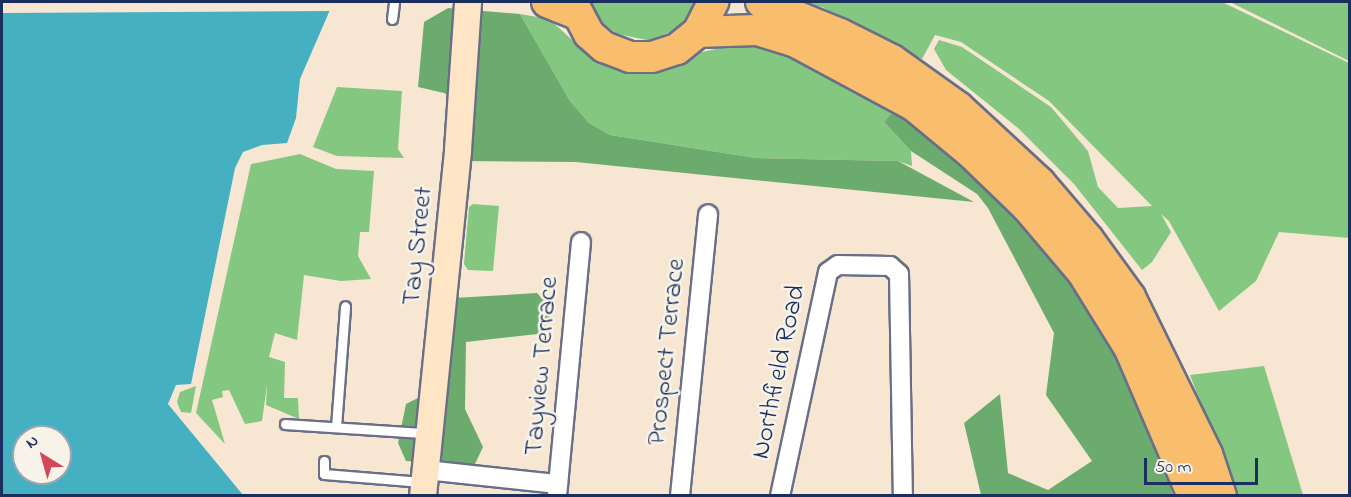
<!DOCTYPE html>
<html>
<head>
<meta charset="utf-8">
<style>
  body { margin:0 }
  #map { position:relative; width:1351px; height:497px; overflow:hidden; background:#f6e6d2; font-family:"Indie Flower",sans-serif }
  div>[style] { position:absolute }
  .green>* { inset:0; background:#84c780 }
  .forest>* { inset:0; background:#6bac6e }
  .water>* { inset:0; background:#44b0c2 }
  .pier>* { inset:0; background:#f6e6d2 }
  .roads { filter:drop-shadow(2px 0 #686f87) drop-shadow(-2px 0 #686f87) drop-shadow(0 2px #686f87) drop-shadow(0 -2px #686f87) }
  .service>* { height:9px; margin:-4.5px; padding:0 4.5px; transform-origin:4.5px; border-radius:4.5px; background:#fff }
  .minor>* { height:18px; margin:-9px; padding:0 9px; transform-origin:9px; border-radius:9px; background:#fff }
  .secondary>* { height:26px; margin:-13px; padding:0 13px; transform-origin:13px; border-radius:13px; background:#fde5c5 }
  .trunk>* { height:30px; margin:-15px; padding:0 15px; transform-origin:15px; border-radius:15px; background:#f9be6d }
  span { translate:-50% -50%; white-space:nowrap; text-align:center; line-height:1.15; -webkit-text-stroke:5px #f7f3e8; paint-order:stroke }
  .street-label { font-size:27px; color:#1b2f5e }
  .frame { position:absolute; inset:0; border:3px solid #1b2f5e; pointer-events:none }
  .north { position:absolute; left:12px; top:425px; width:60px; height:60px; box-sizing:border-box; background:#f7f3e8; border:2px solid #9fa5b1; border-radius:50%; rotate:323deg; font-size:16px; font-weight:700; line-height:24px; text-align:center; color:#1b2f5e }
  .north::after { content:''; display:block; margin:auto; width:21px; height:27px; background:#d1495b; clip-path:polygon(50% 0,100% 100%,50% 72%,0 100%) }
  .scale { position:absolute; left:1144px; top:458px; width:114px; height:27px; box-sizing:border-box; border:3px solid #1b2f5e; border-top:0; padding-left:8px; font-size:18px; line-height:21px; white-space:nowrap; color:#1b2f5e; -webkit-text-stroke:4px #f7f3e8; paint-order:stroke }
</style>
</head>
<body>
<div id="map">
  <div class="green">
    <i style="clip-path:polygon(591px 2px,697px 2px,683px 25px,652px 41px,617px 34px,603px 23px)"></i>
    <i style="clip-path:polygon(793px 2px,1222px 2px,1349px 63px,1349px 238px,1279px 232px,1256px 281px,1219px 311px,1169px 221px,1161px 214px,1171px 232px,1152px 262px,1142px 270px,1074px 184px,1018px 128px,946px 70px,934px 49px,939px 40px,962px 47px,1051px 107px,1088px 151px,1098px 187px,1118px 208px,1152px 206px,1049px 101px,961px 42px,935px 35px,922px 59px,822px 7px)"></i>
    <i style="clip-path:polygon(1230px 2px,1349px 2px,1349px 61px)"></i>
    <i style="clip-path:polygon(520px 14px,549px 19px,592px 58px,618px 71px,646px 73px,702px 52px,735px 45px,766px 45px,793px 53px,894px 110px,884px 122px,911px 151px,912px 166px,898px 161px,756px 158px,610px 135px,589px 123px,570px 101px)"></i>
    <i style="clip-path:polygon(337px 87px,402px 91px,398px 149px,404px 158px,337px 156px,313px 147px)"></i>
    <i style="clip-path:polygon(300px 154px,336px 169px,374px 171px,369px 232px,360px 232px,358px 256px,371px 279px,341px 281px,304px 275px,297px 340px,275px 333px,269px 357px,285px 362px,284px 398px,298px 398px,299px 419px,266px 405px,267px 385px,262px 421px,245px 424px,229px 390px,222px 391px,223px 397px,212px 400px,225px 444px,196px 413px,251px 164px)"></i>
    <i style="clip-path:polygon(473px 204px,499px 206px,493px 271px,468px 270px,464px 264px,469px 207px)"></i>
    <i style="clip-path:polygon(1264px 366px,1303px 495px,1235px 495px,1190px 375px)"></i>
    <i style="clip-path:polygon(196px 386px,191px 413px,181px 412px,177px 402px,180px 392px)"></i>
  </div>
  <div class="forest">
    <i style="clip-path:polygon(448px 8px,520px 14px,570px 101px,589px 123px,610px 135px,756px 158px,898px 161px,974px 202px,576px 162px,465px 161px,473px 107px,444px 93px,418px 87px,424px 22px)"></i>
    <i style="clip-path:polygon(894px 110px,934px 140px,1019px 218px,1035px 227px,1113px 352px,1148px 424px,1173px 495px,981px 495px,964px 423px,1000px 394px,1008px 473px,1048px 490px,1092px 461px,1046px 395px,1054px 333px,988px 208px,977px 194px,911px 151px,884px 122px)"></i>
    <i style="clip-path:polygon(537px 293px,554px 312px,538px 334px,466px 342px,465px 409px,483px 447px,474px 466px,406px 461px,398px 443px,406px 404px,440px 387px,454px 298px)"></i>
  </div>
  <div class="water">
    <i style="clip-path:polygon(evenodd,2px 2px,333px 3px,300px 79px,296px 118px,287px 143px,262px 145px,243px 152px,235px 168px,191px 384px,176px 385px,168px 404px,243px 495px,2px 495px,2px 2px,24px 437px,60px 437px,60px 473px,24px 473px,24px 437px)"></i>
  </div>
  <div class="pier">
    <i style="clip-path:polygon(2px 2px,336px 2px,332px 11px,2px 13px)"></i>
  </div>
  <div class="roads">
    <div class="service">
      <i style="left:392px;top:19px;width:17px;rotate:-83deg"></i>
      <i style="left:285px;top:424px;width:141px;rotate:3.7deg"></i>
      <i style="left:336px;top:427px;width:121px;rotate:-85.7deg"></i>
      <i style="left:324px;top:461px;width:13px;rotate:90deg"></i>
      <i style="left:324px;top:474px;width:98px;rotate:4.7deg"></i>
    </div>
    <div class="minor">
      <i style="left:426px;top:470px;width:133px;rotate:6.1deg"></i>
      <i style="left:557px;top:496px;width:255px;rotate:-84.6deg"></i>
      <i style="left:680px;top:496px;width:283px;rotate:-84.3deg"></i>
      <i style="left:780px;top:496px;width:229px;rotate:-77.9deg"></i>
      <i style="left:828px;top:272px;width:12px;rotate:-35deg"></i>
      <i style="left:838px;top:265px;width:52px;rotate:1.1deg"></i>
      <i style="left:890px;top:266px;width:12px;rotate:42deg"></i>
      <i style="left:899px;top:274px;width:222px;rotate:89deg"></i>
    </div>
    <div class="secondary">
      <i style="left:423px;top:496px;width:348px;rotate:-84.2deg"></i>
      <i style="left:458px;top:150px;width:148px;rotate:-86.1deg"></i>
    </div>
    <div class="trunk">
      <i style="left:547px;top:2px;width:31px;rotate:22deg"></i>
      <i style="left:572px;top:2px;width:36px;rotate:62deg"></i>
      <i style="left:589px;top:34px;width:20px;rotate:41deg"></i>
      <i style="left:604px;top:47px;width:28px;rotate:21deg"></i>
      <i style="left:630px;top:57px;width:22px"></i>
      <i style="left:652px;top:57px;width:26px;rotate:-18deg"></i>
      <i style="left:677px;top:49px;width:27px;rotate:-39deg"></i>
      <i style="left:698px;top:32px;width:34px;rotate:-63deg"></i>
      <i style="left:761px;top:2px;width:85px;rotate:22.1deg"></i>
      <i style="left:840px;top:34px;width:58px;rotate:26.6deg"></i>
      <i style="left:892px;top:60px;width:81px;rotate:35.5deg"></i>
      <i style="left:958px;top:107px;width:112px;rotate:42.8deg"></i>
      <i style="left:1040px;top:183px;width:74px;rotate:49.4deg"></i>
      <i style="left:1088px;top:239px;width:72px;rotate:54.1deg"></i>
      <i style="left:1130px;top:297px;width:175px;rotate:63.9deg"></i>
      <i style="left:1207px;top:454px;width:44px;rotate:71.6deg"></i>
      <i style="left:698px;top:32px;width:59px;rotate:-1.9deg"></i>
      <i style="left:757px;top:30px;width:39px;rotate:17deg"></i>
      <i style="left:794px;top:41px;width:135px;rotate:28.3deg"></i>
      <i style="left:913px;top:105px;width:74px;rotate:39.5deg"></i>
      <i style="left:970px;top:152px;width:81px;rotate:44deg"></i>
      <i style="left:1028px;top:208px;width:85px;rotate:49.8deg"></i>
      <i style="left:1083px;top:273px;width:89px;rotate:58.3deg"></i>
      <i style="left:1130px;top:349px;width:160px;rotate:66.8deg"></i>
    </div>
  </div>
  <div class="street-label">
    <span style="left:418px;top:246px;rotate:-84deg">Tay Street</span>
    <span style="left:667px;top:352px;rotate:-84deg">Prospect Terrace</span>
    <span style="left:542px;top:366px;rotate:-85deg">Tayview Terrace</span>
    <span style="left:779px;top:372px;rotate:-78deg">Northfield Road</span>
  </div>
  <div class="frame"></div>
  <div class="north">N</div>
  <div class="scale">50 m</div>
</div>
</body>
</html>
